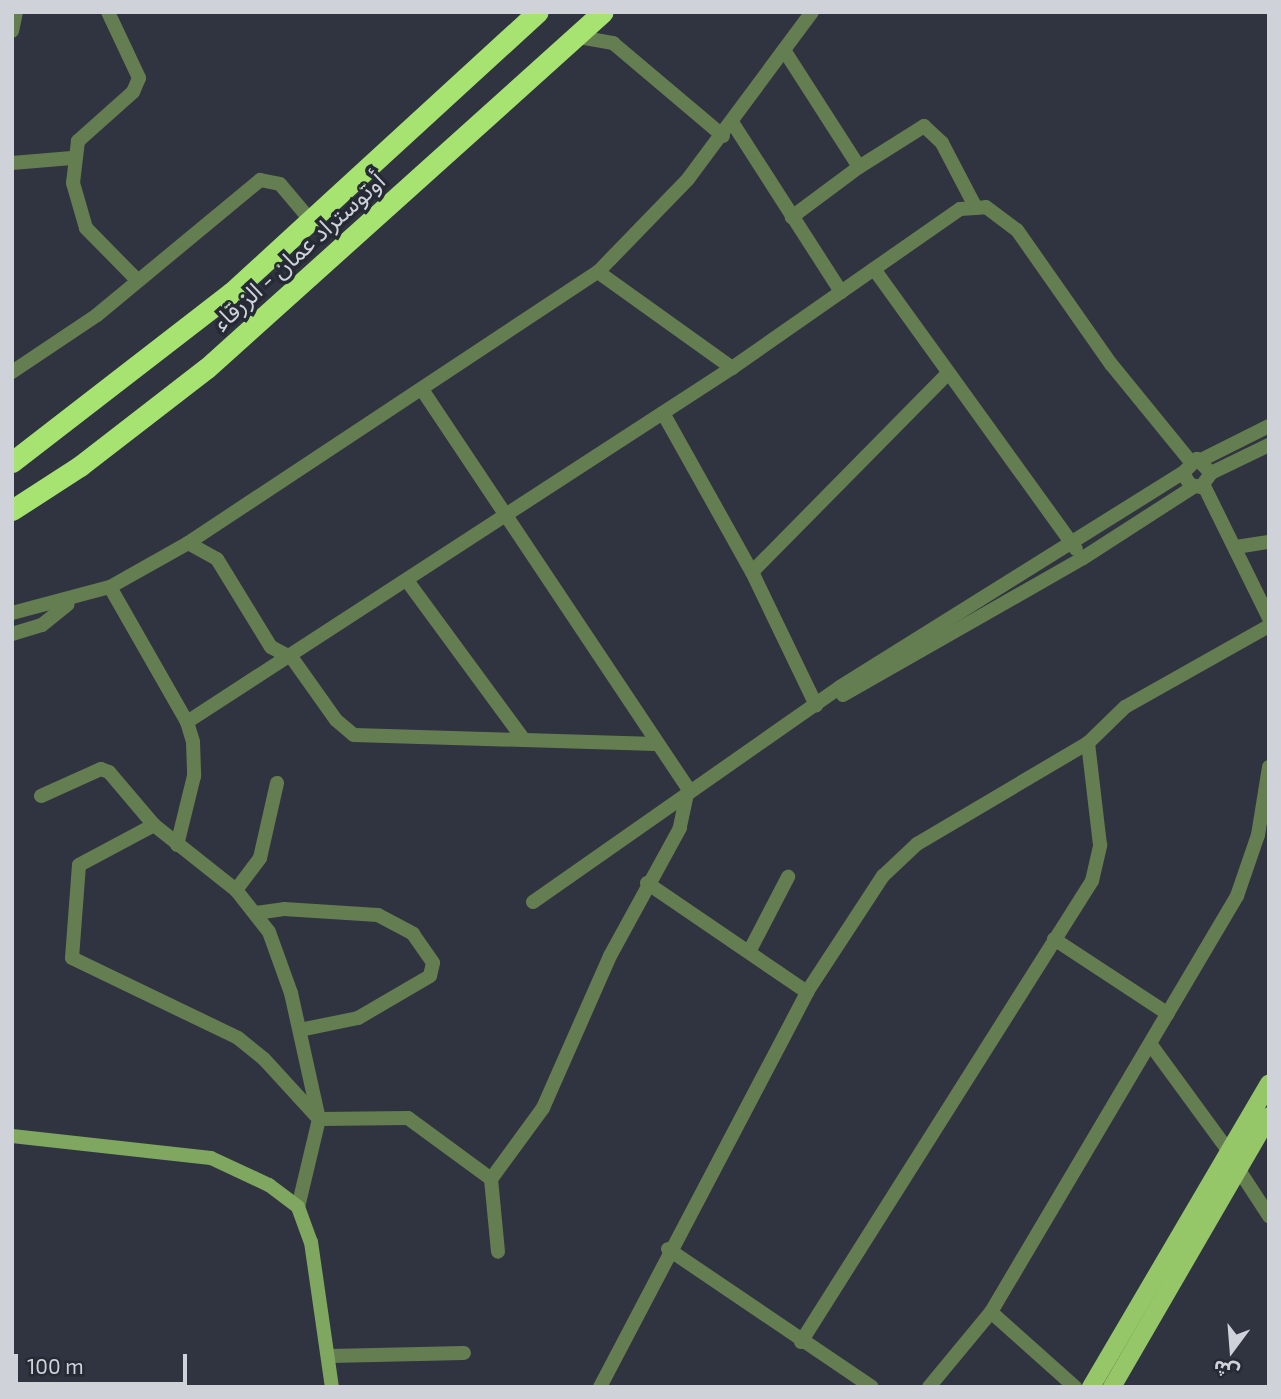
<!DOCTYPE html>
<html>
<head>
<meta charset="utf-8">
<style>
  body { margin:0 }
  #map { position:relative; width:1281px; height:1399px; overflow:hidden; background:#303440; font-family:"Exo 2","Noto Sans Arabic",sans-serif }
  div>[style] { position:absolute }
  .street>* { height:14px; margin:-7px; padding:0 7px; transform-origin:7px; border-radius:7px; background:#657e51 }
  .secondary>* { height:14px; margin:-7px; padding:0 7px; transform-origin:7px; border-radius:7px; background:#80a75f }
  .primary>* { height:18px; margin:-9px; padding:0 9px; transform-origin:9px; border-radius:9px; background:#95c768 }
  .highway>* { height:21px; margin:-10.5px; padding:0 10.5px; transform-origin:10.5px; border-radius:10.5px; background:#a7e370 }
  span { translate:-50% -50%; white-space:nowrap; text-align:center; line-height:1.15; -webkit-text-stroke:7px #262a35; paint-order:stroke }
  .street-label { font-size:24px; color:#cfd2d9 }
  .frame { position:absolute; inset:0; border:14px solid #cfd2d9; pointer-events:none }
  .north { position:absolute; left:1197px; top:1315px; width:70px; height:70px; -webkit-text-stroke:5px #262a35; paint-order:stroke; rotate:196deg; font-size:19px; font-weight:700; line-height:28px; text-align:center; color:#cfd2d9 }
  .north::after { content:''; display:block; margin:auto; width:24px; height:32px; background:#cfd2d9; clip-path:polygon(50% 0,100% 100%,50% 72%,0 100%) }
  .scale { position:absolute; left:14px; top:1354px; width:173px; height:32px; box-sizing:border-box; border:4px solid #cfd2d9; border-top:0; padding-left:9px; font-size:21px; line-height:24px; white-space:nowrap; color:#cfd2d9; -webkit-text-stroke:5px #262a35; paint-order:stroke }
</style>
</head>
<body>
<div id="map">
  <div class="street">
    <i style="left:108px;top:12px;width:73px;rotate:64.8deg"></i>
    <i style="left:139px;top:78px;width:15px;rotate:113deg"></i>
    <i style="left:133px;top:92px;width:74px;rotate:138.3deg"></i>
    <i style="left:78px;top:141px;width:42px;rotate:96.8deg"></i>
    <i style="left:73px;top:183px;width:47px;rotate:73.9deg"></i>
    <i style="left:86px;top:228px;width:74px;rotate:45.5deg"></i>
    <i style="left:12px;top:31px;width:19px;rotate:-78deg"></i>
    <i style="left:579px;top:37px;width:35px;rotate:10deg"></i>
    <i style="left:613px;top:43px;width:144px;rotate:40.2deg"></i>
    <i style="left:784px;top:50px;width:139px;rotate:57.3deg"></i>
    <i style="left:859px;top:167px;width:84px;rotate:143.3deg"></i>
    <i style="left:732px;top:122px;width:202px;rotate:57.3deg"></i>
    <i style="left:12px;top:163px;width:60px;rotate:-4.8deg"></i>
    <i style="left:859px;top:167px;width:77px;rotate:-32.2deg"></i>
    <i style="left:924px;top:126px;width:25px;rotate:43deg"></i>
    <i style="left:942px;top:143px;width:73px;rotate:62.4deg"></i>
    <i style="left:874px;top:269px;width:345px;rotate:54.2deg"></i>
    <i style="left:598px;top:272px;width:165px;rotate:35.6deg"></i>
    <i style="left:12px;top:372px;width:102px;rotate:-33.8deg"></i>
    <i style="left:97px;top:315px;width:212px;rotate:-39.6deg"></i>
    <i style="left:260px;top:180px;width:20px;rotate:11deg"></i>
    <i style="left:280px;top:184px;width:50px;rotate:49.9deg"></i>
    <i style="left:423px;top:391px;width:478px;rotate:56.3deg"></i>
    <i style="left:688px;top:789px;width:40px;rotate:102deg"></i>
    <i style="left:680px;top:828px;width:146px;rotate:118.7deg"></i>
    <i style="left:610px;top:956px;width:166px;rotate:113.8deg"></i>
    <i style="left:543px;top:1108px;width:88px;rotate:126.2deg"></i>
    <i style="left:491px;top:1179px;width:73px;rotate:84.5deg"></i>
    <i style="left:663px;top:413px;width:182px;rotate:60.8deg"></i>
    <i style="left:752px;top:572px;width:148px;rotate:64.3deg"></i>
    <i style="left:1201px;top:460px;width:76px;rotate:-26.6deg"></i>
    <i style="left:1211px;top:473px;width:20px;rotate:-135deg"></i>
    <i style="left:1197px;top:459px;width:20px;rotate:135deg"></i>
    <i style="left:1183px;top:473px;width:14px;rotate:60deg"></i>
    <i style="left:1190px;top:485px;width:11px;rotate:10deg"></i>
    <i style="left:1201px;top:487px;width:17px;rotate:-54deg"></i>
    <i style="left:1211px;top:473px;width:64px;rotate:-25.8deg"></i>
    <i style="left:1204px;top:486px;width:147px;rotate:63.8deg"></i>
    <i style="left:188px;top:543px;width:33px;rotate:29deg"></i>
    <i style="left:217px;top:559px;width:103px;rotate:58.5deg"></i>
    <i style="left:271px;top:647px;width:24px;rotate:28deg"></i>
    <i style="left:292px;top:658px;width:76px;rotate:54.6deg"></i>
    <i style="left:336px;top:720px;width:23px;rotate:40deg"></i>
    <i style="left:354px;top:735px;width:302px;rotate:1.7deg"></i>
    <i style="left:1236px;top:547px;width:33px;rotate:-9deg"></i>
    <i style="left:752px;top:572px;width:276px;rotate:-45.4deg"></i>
    <i style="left:408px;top:582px;width:192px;rotate:53.7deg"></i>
    <i style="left:110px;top:587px;width:155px;rotate:60.3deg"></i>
    <i style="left:187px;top:722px;width:21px;rotate:73deg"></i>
    <i style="left:193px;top:742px;width:34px;rotate:88deg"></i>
    <i style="left:194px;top:776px;width:71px;rotate:103.8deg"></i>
    <i style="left:12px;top:613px;width:101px;rotate:-14.9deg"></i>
    <i style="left:110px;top:587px;width:90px;rotate:-29.4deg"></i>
    <i style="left:188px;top:543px;width:491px;rotate:-33.5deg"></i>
    <i style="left:598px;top:272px;width:129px;rotate:-45.9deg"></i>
    <i style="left:688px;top:179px;width:208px;rotate:-53.4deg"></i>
    <i style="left:12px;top:634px;width:31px;rotate:-17deg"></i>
    <i style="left:42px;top:625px;width:33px;rotate:-39deg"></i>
    <i style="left:843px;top:695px;width:276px;rotate:-29.7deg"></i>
    <i style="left:1083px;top:558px;width:131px;rotate:-32.8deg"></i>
    <i style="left:187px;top:722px;width:650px;rotate:-33.01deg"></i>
    <i style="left:732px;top:368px;width:278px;rotate:-34.9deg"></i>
    <i style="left:960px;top:209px;width:26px;rotate:-4deg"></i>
    <i style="left:986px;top:207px;width:39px;rotate:37deg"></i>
    <i style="left:1017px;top:230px;width:164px;rotate:55deg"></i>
    <i style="left:1111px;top:364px;width:125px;rotate:50.8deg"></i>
    <i style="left:41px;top:796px;width:66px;rotate:-24.2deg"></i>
    <i style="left:101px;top:769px;width:9px;rotate:21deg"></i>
    <i style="left:109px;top:772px;width:70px;rotate:49.7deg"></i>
    <i style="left:154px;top:825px;width:105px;rotate:38.4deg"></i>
    <i style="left:236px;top:890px;width:53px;rotate:51.8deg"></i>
    <i style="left:269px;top:932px;width:65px;rotate:70.2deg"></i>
    <i style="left:291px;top:993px;width:129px;rotate:77.5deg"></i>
    <i style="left:319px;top:1119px;width:90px;rotate:103.4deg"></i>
    <i style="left:154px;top:825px;width:85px;rotate:151.9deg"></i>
    <i style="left:79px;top:865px;width:93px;rotate:94.3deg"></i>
    <i style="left:72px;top:958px;width:184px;rotate:25.7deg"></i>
    <i style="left:238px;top:1038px;width:33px;rotate:39deg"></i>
    <i style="left:264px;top:1059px;width:81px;rotate:47.5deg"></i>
    <i style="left:319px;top:1119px;width:89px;rotate:-0.6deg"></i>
    <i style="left:408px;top:1118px;width:103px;rotate:36.3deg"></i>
    <i style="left:647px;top:883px;width:194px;rotate:34.3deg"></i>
    <i style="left:236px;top:890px;width:40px;rotate:-53deg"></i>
    <i style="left:260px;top:858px;width:77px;rotate:-77.2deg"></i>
    <i style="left:533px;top:902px;width:375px;rotate:-35deg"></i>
    <i style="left:840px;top:687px;width:404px;rotate:-32deg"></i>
    <i style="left:256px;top:913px;width:28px;rotate:-8deg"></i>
    <i style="left:284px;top:909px;width:94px;rotate:3.7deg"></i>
    <i style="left:378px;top:915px;width:40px;rotate:28deg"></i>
    <i style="left:413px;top:934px;width:35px;rotate:55deg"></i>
    <i style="left:433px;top:963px;width:13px;rotate:103deg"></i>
    <i style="left:430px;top:976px;width:83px;rotate:149.7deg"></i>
    <i style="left:358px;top:1018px;width:59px;rotate:168.3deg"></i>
    <i style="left:1054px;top:939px;width:136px;rotate:33.3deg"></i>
    <i style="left:749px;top:952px;width:85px;rotate:-62.5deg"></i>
    <i style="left:1151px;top:1045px;width:129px;rotate:53.8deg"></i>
    <i style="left:1237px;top:1167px;width:59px;rotate:56.9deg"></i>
    <i style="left:668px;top:1249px;width:246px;rotate:34.1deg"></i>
    <i style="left:991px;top:1312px;width:113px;rotate:41.8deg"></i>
    <i style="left:801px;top:1342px;width:545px;rotate:-57.74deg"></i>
    <i style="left:1092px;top:881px;width:37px;rotate:-77deg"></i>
    <i style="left:1100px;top:845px;width:103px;rotate:-96.7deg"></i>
    <i style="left:1088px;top:743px;width:52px;rotate:-44.2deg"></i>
    <i style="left:1125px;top:707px;width:165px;rotate:-29.4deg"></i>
    <i style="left:330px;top:1356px;width:134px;rotate:-1.3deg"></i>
    <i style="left:600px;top:1387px;width:446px;rotate:-62.3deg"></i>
    <i style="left:807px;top:992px;width:139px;rotate:-56.8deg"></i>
    <i style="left:883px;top:876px;width:47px;rotate:-43.3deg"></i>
    <i style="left:917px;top:844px;width:199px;rotate:-30.6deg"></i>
    <i style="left:929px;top:1387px;width:97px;rotate:-50.4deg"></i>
    <i style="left:991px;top:1312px;width:483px;rotate:-59.4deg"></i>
    <i style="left:1237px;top:896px;width:65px;rotate:-71deg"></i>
    <i style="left:1258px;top:835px;width:69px;rotate:-80.8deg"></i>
  </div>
  <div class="secondary">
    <i style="left:12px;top:1136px;width:200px;rotate:6.3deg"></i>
    <i style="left:211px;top:1158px;width:64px;rotate:25deg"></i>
    <i style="left:269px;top:1185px;width:36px;rotate:37deg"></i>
    <i style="left:298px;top:1207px;width:37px;rotate:70deg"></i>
    <i style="left:311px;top:1242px;width:147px;rotate:81.8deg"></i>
  </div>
  <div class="primary">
    <i style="left:1091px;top:1387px;width:352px;rotate:-59.6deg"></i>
    <i style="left:1112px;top:1387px;width:313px;rotate:-59.9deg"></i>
  </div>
  <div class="highway">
    <i style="left:12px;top:462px;width:277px;rotate:-37.7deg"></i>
    <i style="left:231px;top:293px;width:416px;rotate:-42.5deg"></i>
    <i style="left:12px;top:510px;width:81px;rotate:-32.9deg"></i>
    <i style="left:80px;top:466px;width:160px;rotate:-37.7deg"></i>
    <i style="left:207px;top:368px;width:532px;rotate:-41.96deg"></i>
  </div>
  <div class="street-label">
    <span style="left:298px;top:251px;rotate:-42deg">أوتوستراد عمان - الزرقاء</span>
  </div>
  <div class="frame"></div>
  <div class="north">ش</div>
  <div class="scale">100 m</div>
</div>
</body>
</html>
